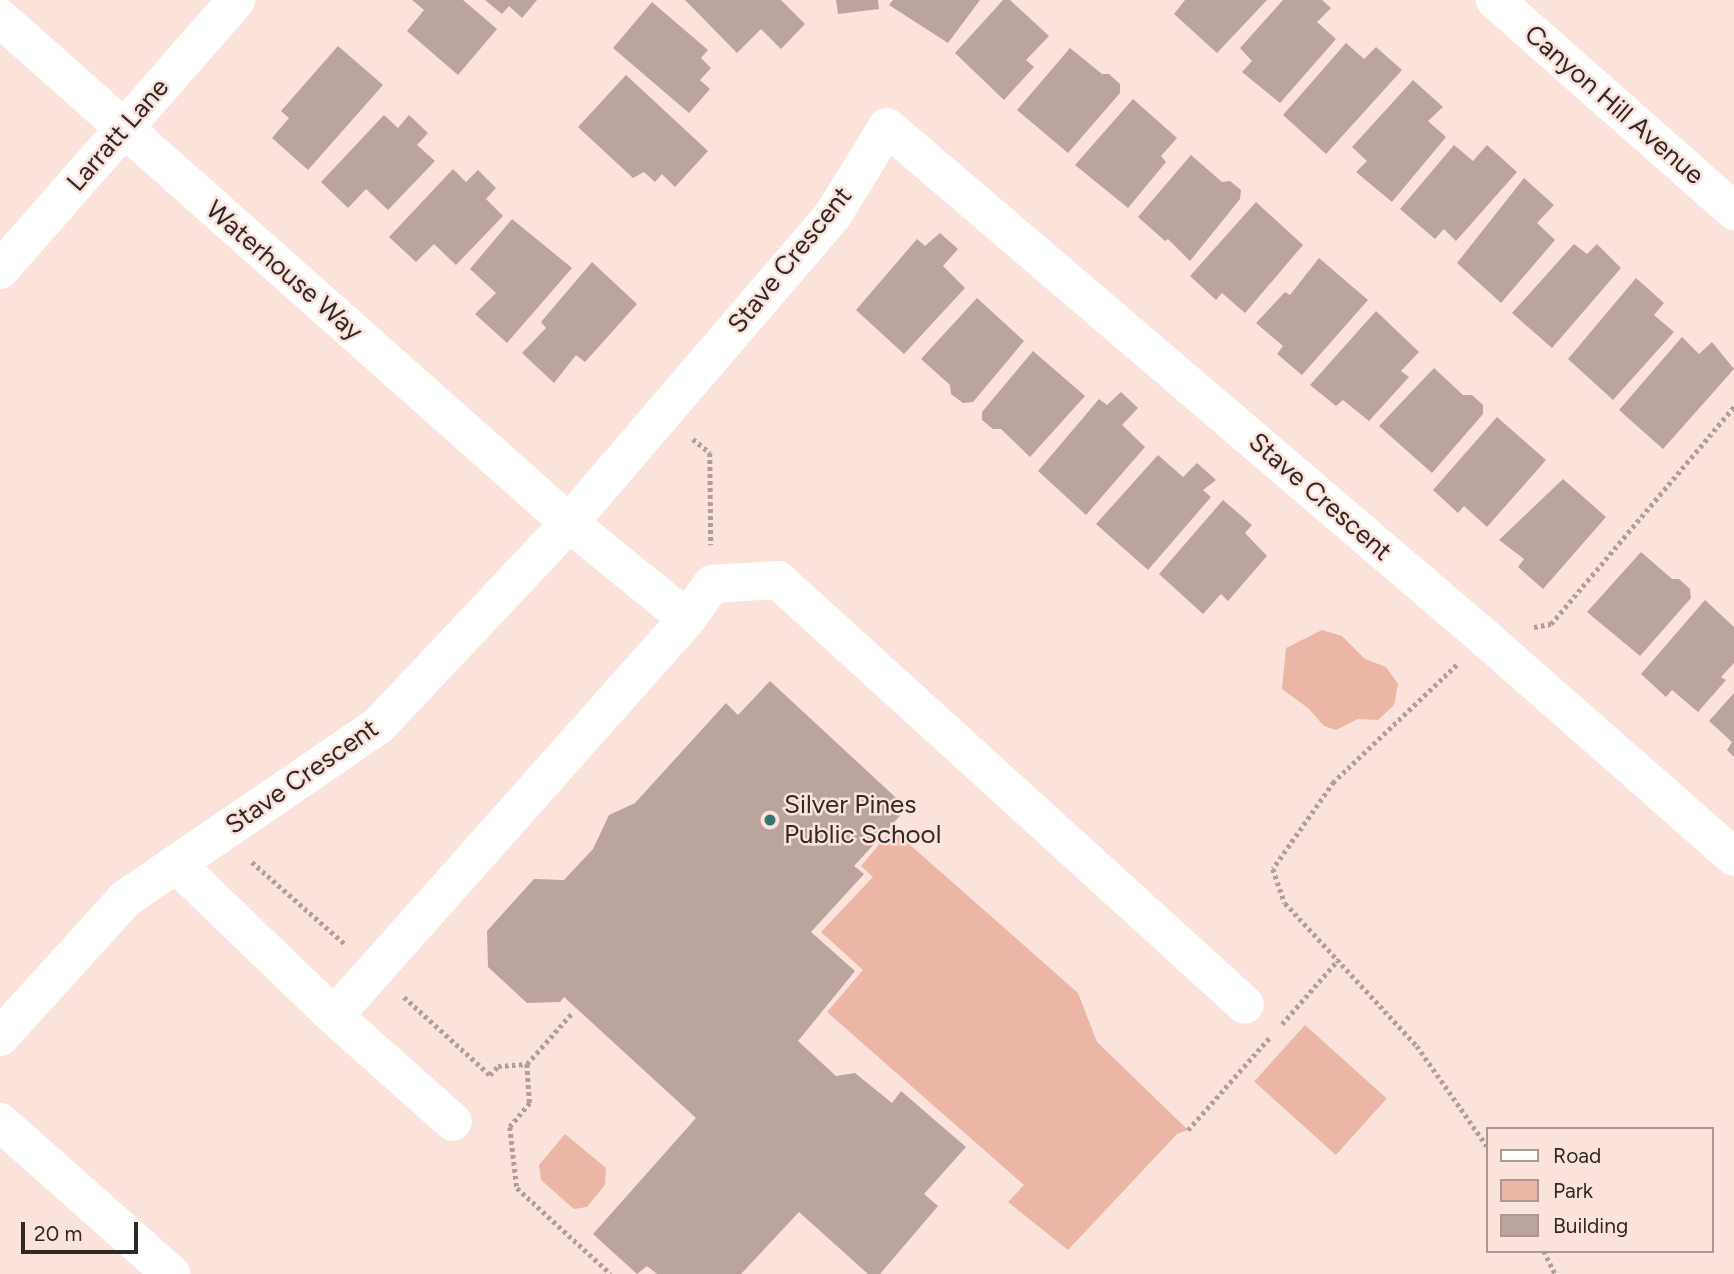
<!DOCTYPE html>
<html>
<head>
<meta charset="utf-8">
<style>
  body { margin:0 }
  #map { position:relative; width:1734px; height:1274px; overflow:hidden; background:#fbe3dc; font-family:Figtree,sans-serif }
  div>[style] { position:absolute }
  .green>* { inset:0; background:#ebb6a5; transform-origin:0 0 }
  .building>* { inset:0; background:#baa49d }
  .path>* { height:4.5px; margin-top:-2.25px; transform-origin:0; background:repeating-linear-gradient(90deg,#b09e98 0 3.5px,transparent 0 7px) }
  .minor>* { height:38px; margin:-19px; padding:0 19px; transform-origin:19px; border-radius:19px; background:#fff }
  .dots>* { width:19px; height:19px; translate:-50% -50%; box-sizing:border-box; border:4px solid #fbe3dc; border-radius:50% }
  span { translate:-50% -50%; white-space:nowrap; text-align:center; line-height:1.15; -webkit-text-stroke:5px #fbe3dc; paint-order:stroke }
  .street-label { font-size:26px; color:#302825 }
  .poi-label { font-size:26px; color:#302825 }
  .left { translate:0 -50%; text-align:left }
  .legend { position:absolute; left:1486px; top:1127px; width:228px; height:126px; box-sizing:border-box; background:#fbe3dc; border:2px solid #aa9893; margin:0; padding:9px 12px; list-style:none; font-size:21px; color:#302825 }
  .legend li { display:flex; align-items:center; gap:14px; height:35px }
  .legend b { width:35px; border:2px solid #aa9893 }
  .scale { position:absolute; left:21px; top:1222px; width:117px; height:32px; box-sizing:border-box; border:4px solid #302825; border-top:0; padding-left:9px; font-size:21px; line-height:24px; white-space:nowrap; color:#302825; -webkit-text-stroke:5px #fbe3dc; paint-order:stroke }
</style>
</head>
<body>
<div id="map">
  <div class="green">
    <i style="clip-path:polygon(1322px 630px,1342px 636px,1365px 659px,1386px 667px,1398px 684px,1394px 705px,1378px 720px,1358px 719px,1336px 730px,1324px 726px,1308px 708px,1282px 689px,1286px 648px)"></i>
    <i style="clip-path:polygon(892px 829px,1078px 993px,1097px 1042px,1188px 1130px,1177px 1134px,1068px 1250px,1008px 1202px,1024px 1185px,827px 1012px,863px 970px,821px 932px,873px 877px,861px 866px)"></i>
    <i style="left:1305px;top:1025px;width:110px;height:76px;rotate:42deg"></i>
    <i style="clip-path:polygon(565px 1134px,606px 1168px,605px 1185px,587px 1207px,574px 1209px,541px 1180px,539px 1165px)"></i>
  </div>
  <div class="building">
    <i style="clip-path:polygon(412px 0,463px 0,497px 29px,458px 75px,407px 31px,424px 10px)"></i>
    <i style="clip-path:polygon(485px 0,537px 0,522px 18px,509px 6px,502px 14px)"></i>
    <i style="clip-path:polygon(685px 0,781px 0,805px 24px,781px 49px,761px 29px,737px 53px)"></i>
    <i style="clip-path:polygon(836px 0,878px 0,879px 9px,838px 14px)"></i>
    <i style="clip-path:polygon(893px 0,980px 0,948px 43px,889px 5px)"></i>
    <i style="clip-path:polygon(1003px 0,1010px 0,1049px 36px,1026px 60px,1034px 67px,1004px 100px,955px 53px)"></i>
    <i style="clip-path:polygon(1185px 0,1267px 0,1217px 53px,1174px 14px)"></i>
    <i style="clip-path:polygon(1283px 0,1322px 0,1331px 8px,1317px 22px,1336px 39px,1280px 103px,1242px 72px,1252px 61px,1240px 48px)"></i>
    <i style="clip-path:polygon(652px 2px,708px 50px,701px 58px,711px 68px,700px 80px,710px 89px,689px 113px,613px 48px)"></i>
    <i style="clip-path:polygon(1346px 43px,1364px 59px,1376px 47px,1402px 70px,1326px 154px,1283px 115px)"></i>
    <i style="clip-path:polygon(338px 46px,383px 85px,308px 170px,272px 138px,289px 118px,281px 111px)"></i>
    <i style="clip-path:polygon(1070px 48px,1102px 74px,1109px 74px,1120px 84px,1120px 93px,1068px 153px,1017px 110px)"></i>
    <i style="clip-path:polygon(626px 75px,708px 151px,675px 187px,662px 174px,655px 182px,644px 172px,633px 178px,578px 127px)"></i>
    <i style="clip-path:polygon(1413px 80px,1443px 107px,1428px 121px,1446px 137px,1392px 202px,1356px 172px,1367px 161px,1352px 147px)"></i>
    <i style="clip-path:polygon(1133px 99px,1177px 138px,1161px 156px,1166px 162px,1128px 208px,1075px 165px)"></i>
    <i style="clip-path:polygon(384px 115px,398px 128px,409px 115px,428px 133px,417px 145px,435px 161px,388px 210px,366px 189px,348px 208px,321px 182px)"></i>
    <i style="clip-path:polygon(1454px 145px,1473px 161px,1487px 145px,1517px 172px,1456px 241px,1444px 229px,1435px 239px,1400px 209px)"></i>
    <i style="clip-path:polygon(1191px 155px,1222px 182px,1230px 181px,1241px 190px,1240px 199px,1190px 261px,1168px 239px,1165px 241px,1138px 217px)"></i>
    <i style="clip-path:polygon(453px 169px,466px 182px,478px 170px,496px 188px,486px 199px,503px 216px,456px 265px,434px 244px,416px 262px,389px 237px)"></i>
    <i style="clip-path:polygon(1524px 178px,1554px 205px,1537px 223px,1555px 240px,1501px 303px,1457px 263px)"></i>
    <i style="clip-path:polygon(1256px 202px,1303px 245px,1245px 313px,1222px 293px,1216px 300px,1190px 276px)"></i>
    <i style="clip-path:polygon(512px 219px,572px 268px,507px 343px,475px 314px,496px 293px,470px 269px)"></i>
    <i style="clip-path:polygon(940px 233px,958px 249px,943px 266px,965px 288px,904px 354px,856px 310px,917px 239px,925px 246px)"></i>
    <i style="clip-path:polygon(1574px 244px,1587px 254px,1597px 244px,1621px 268px,1552px 348px,1512px 313px)"></i>
    <i style="clip-path:polygon(1319px 258px,1368px 300px,1302px 375px,1277px 354px,1283px 346px,1256px 323px,1285px 292px,1290px 295px)"></i>
    <i style="clip-path:polygon(592px 262px,637px 304px,585px 362px,576px 355px,554px 383px,522px 353px,546px 328px,541px 322px)"></i>
    <i style="clip-path:polygon(1636px 278px,1664px 303px,1654px 315px,1674px 332px,1613px 400px,1568px 359px)"></i>
    <i style="clip-path:polygon(977px 298px,1024px 341px,973px 402px,963px 403px,951px 394px,950px 385px,921px 359px)"></i>
    <i style="clip-path:polygon(1376px 311px,1419px 352px,1401px 371px,1409px 377px,1369px 421px,1343px 400px,1336px 406px,1310px 385px)"></i>
    <i style="clip-path:polygon(1682px 337px,1699px 354px,1712px 342px,1734px 369px,1663px 449px,1619px 410px)"></i>
    <i style="clip-path:polygon(1033px 351px,1085px 396px,1030px 457px,1001px 429px,993px 429px,982px 420px,982px 412px)"></i>
    <i style="clip-path:polygon(1434px 368px,1463px 395px,1472px 395px,1483px 405px,1483px 414px,1432px 473px,1379px 426px)"></i>
    <i style="clip-path:polygon(1121px 392px,1138px 408px,1122px 425px,1145px 447px,1086px 515px,1038px 471px,1099px 399px,1107px 405px)"></i>
    <i style="clip-path:polygon(1497px 417px,1546px 460px,1487px 527px,1464px 506px,1458px 513px,1433px 490px)"></i>
    <i style="clip-path:polygon(1158px 455px,1183px 477px,1197px 463px,1216px 480px,1203px 490px,1211px 497px,1148px 570px,1096px 524px)"></i>
    <i style="clip-path:polygon(1563px 479px,1606px 517px,1543px 589px,1518px 567px,1524px 559px,1499px 540px)"></i>
    <i style="clip-path:polygon(1223px 500px,1252px 525px,1245px 533px,1267px 556px,1228px 601px,1221px 594px,1203px 614px,1159px 574px)"></i>
    <i style="clip-path:polygon(1641px 552px,1672px 579px,1679px 579px,1690px 589px,1691px 598px,1640px 656px,1587px 612px)"></i>
    <i style="clip-path:polygon(1705px 600px,1734px 627px,1734px 663px,1721px 677px,1726px 680px,1698px 712px,1672px 690px,1666px 697px,1641px 674px)"></i>
    <i style="clip-path:polygon(770px 681px,907px 808px,854px 866px,864px 874px,811px 932px,855px 971px,798px 1041px,836px 1076px,855px 1073px,892px 1103px,901px 1091px,966px 1147px,924px 1194px,938px 1206px,880px 1274px,868px 1274px,799px 1212px,741px 1274px,657px 1274px,647px 1266px,637px 1274px,593px 1234px,696px 1118px,564px 997px,560px 1002px,527px 1003px,488px 967px,487px 931px,534px 879px,564px 880px,593px 849px,609px 815px,635px 803px,726px 703px,738px 715px)"></i>
    <i style="clip-path:polygon(1734px 693px,1734px 757px,1727px 750px,1732px 742px,1709px 721px)"></i>
  </div>
  <div class="path">
    <i style="left:693px;top:439px;width:22px;rotate:39deg"></i>
    <i style="left:710px;top:453px;width:92px;rotate:89.4deg"></i>
    <i style="left:1534px;top:627px;width:17px;rotate:-10deg"></i>
    <i style="left:1551px;top:624px;width:284px;rotate:-49.9deg"></i>
    <i style="left:1457px;top:665px;width:170px;rotate:136.4deg"></i>
    <i style="left:1334px;top:782px;width:106px;rotate:125deg"></i>
    <i style="left:1273px;top:869px;width:36px;rotate:71deg"></i>
    <i style="left:1285px;top:903px;width:195px;rotate:47.3deg"></i>
    <i style="left:1417px;top:1046px;width:122px;rotate:55deg"></i>
    <i style="left:252px;top:862px;width:125px;rotate:41.4deg"></i>
    <i style="left:404px;top:997px;width:116px;rotate:42.2deg"></i>
    <i style="left:490px;top:1075px;width:12px;rotate:-48deg"></i>
    <i style="left:498px;top:1066px;width:29px;rotate:-4deg"></i>
    <i style="left:527px;top:1064px;width:68px;rotate:-48.6deg"></i>
    <i style="left:1282px;top:1024px;width:86px;rotate:-48.8deg"></i>
    <i style="left:527px;top:1064px;width:39px;rotate:86deg"></i>
    <i style="left:530px;top:1103px;width:31px;rotate:130deg"></i>
    <i style="left:510px;top:1127px;width:61px;rotate:83.5deg"></i>
    <i style="left:517px;top:1188px;width:127px;rotate:42.5deg"></i>
    <i style="left:1188px;top:1130px;width:123px;rotate:-48.6deg"></i>
    <i style="left:1544px;top:1251px;width:25px;rotate:64deg"></i>
  </div>
  <div class="minor">
    <i style="left:1495px;top:0;width:319px;rotate:41.4deg"></i>
    <i style="left:0;top:18px;width:761px;rotate:41.59deg"></i>
    <i style="left:569px;top:523px;width:152px;rotate:39.1deg"></i>
    <i style="left:0;top:270px;width:359px;rotate:-48.8deg"></i>
    <i style="left:176px;top:864px;width:219px;rotate:43.9deg"></i>
    <i style="left:334px;top:1016px;width:159px;rotate:41.7deg"></i>
    <i style="left:334px;top:1016px;width:531px;rotate:-48.36deg"></i>
    <i style="left:687px;top:619px;width:43px;rotate:-54.5deg"></i>
    <i style="left:712px;top:584px;width:66px;rotate:-3.5deg"></i>
    <i style="left:778px;top:580px;width:631px;rotate:42.3deg"></i>
    <i style="left:0;top:1037px;width:186px;rotate:-47.8deg"></i>
    <i style="left:125px;top:899px;width:306px;rotate:-34.4deg"></i>
    <i style="left:378px;top:726px;width:279px;rotate:-46.7deg"></i>
    <i style="left:569px;top:523px;width:406px;rotate:-49.4deg"></i>
    <i style="left:833px;top:215px;width:103px;rotate:-58.5deg"></i>
    <i style="left:887px;top:127px;width:787px;rotate:40.51deg"></i>
    <i style="left:1485px;top:638px;width:332px;rotate:41.3deg"></i>
    <i style="left:0;top:1122px;width:229px;rotate:41.6deg"></i>
  </div>
  <div class="dots">
    <i style="left:770px;top:820px;background:#307873"></i>
  </div>
  <div class="street-label">
    <span style="left:1614px;top:105px;rotate:41deg">Canyon Hill Avenue</span>
    <span style="left:118px;top:135px;rotate:-49deg">Larratt Lane</span>
    <span style="left:790px;top:260px;rotate:-51deg">Stave Crescent</span>
    <span style="left:284px;top:271px;rotate:41deg">Waterhouse Way</span>
    <span style="left:1320px;top:497px;rotate:41deg">Stave Crescent</span>
    <span style="left:302px;top:777px;rotate:-35deg">Stave Crescent</span>
  </div>
  <div class="poi-label">
    <span class="left" style="left:784px;top:820px">Silver Pines<br>Public School</span>
  </div>
  <ul class="legend">
  <li><b style="height:9px;background:#fff"></b>Road</li>
  <li><b style="height:19px;background:#ebb6a5"></b>Park</li>
  <li><b style="height:19px;background:#baa49d"></b>Building</li>
  </ul>
  <div class="scale">20 m</div>
</div>
</body>
</html>
